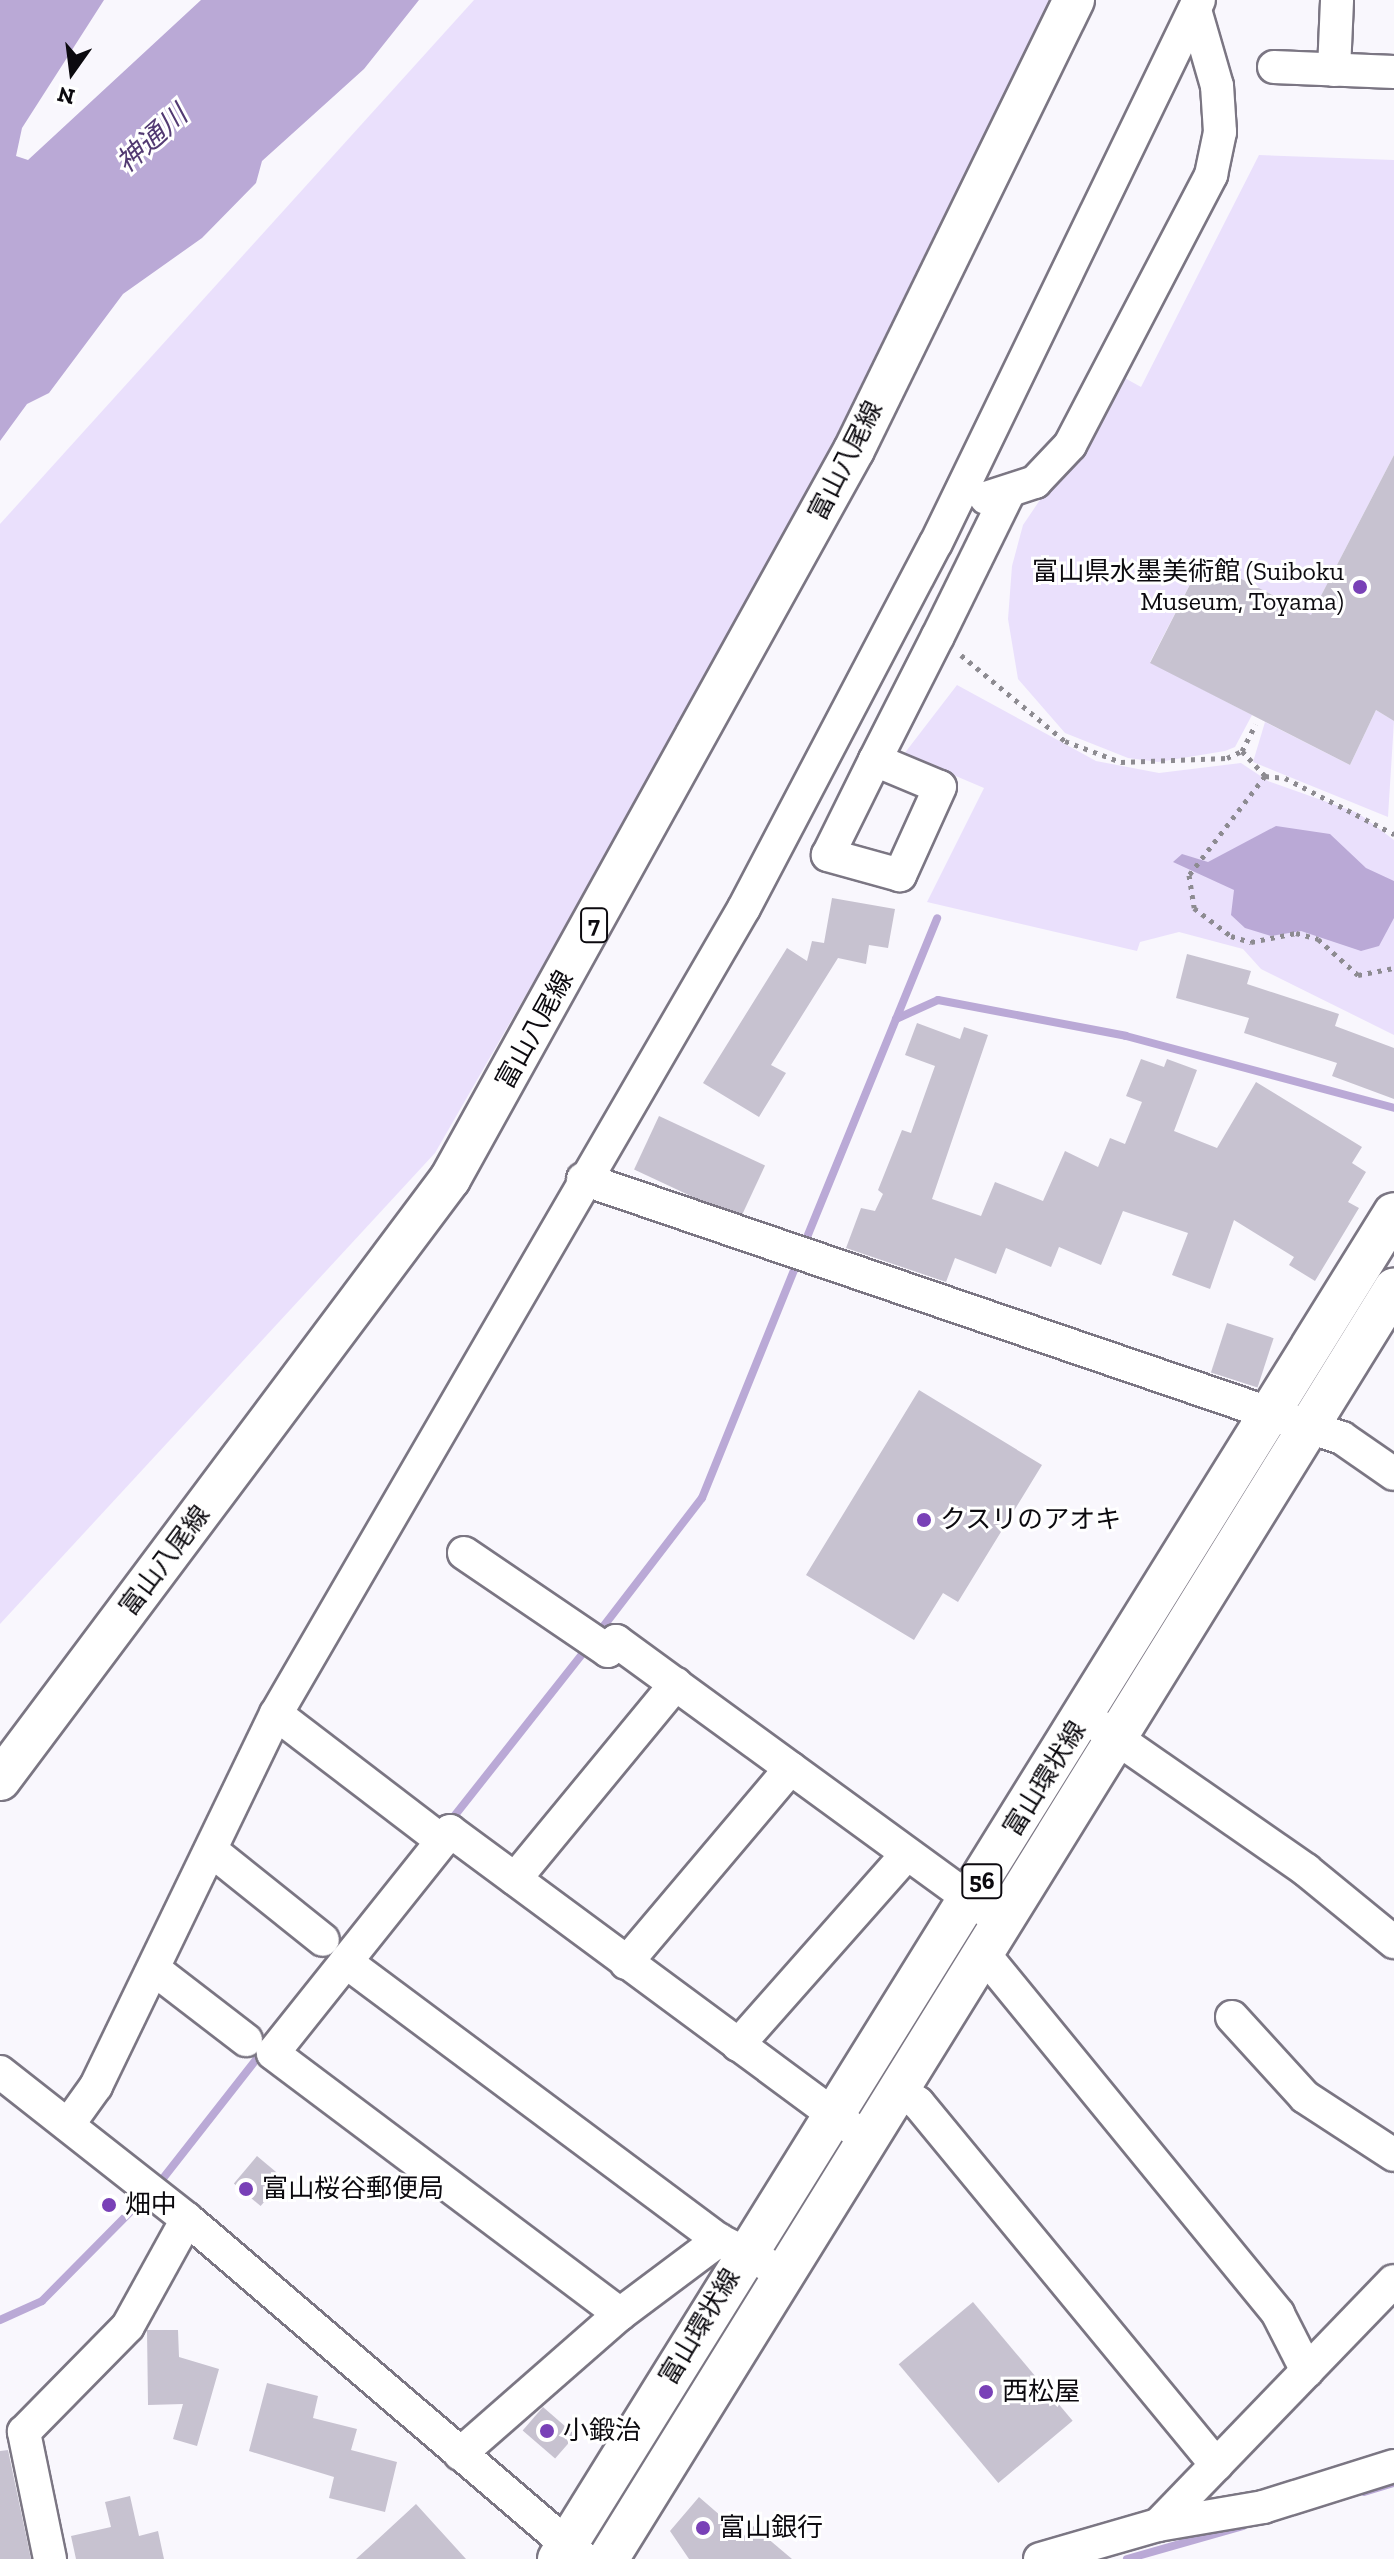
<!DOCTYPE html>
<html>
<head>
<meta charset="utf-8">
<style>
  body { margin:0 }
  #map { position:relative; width:1394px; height:2559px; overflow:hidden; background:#f9f7fd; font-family:"Zilla Slab","Noto Sans JP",serif }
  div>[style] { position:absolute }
  .green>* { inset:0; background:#eae0fc }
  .water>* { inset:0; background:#baa9d6 }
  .stream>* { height:8px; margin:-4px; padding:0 4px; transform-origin:4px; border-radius:4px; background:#baa9d6 }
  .building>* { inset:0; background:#c7c2d0; transform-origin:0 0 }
  .path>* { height:5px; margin-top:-2.5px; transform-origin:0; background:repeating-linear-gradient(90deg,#8d8b91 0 4px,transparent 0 10px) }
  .roads { filter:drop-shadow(2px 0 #7b7683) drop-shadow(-2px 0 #7b7683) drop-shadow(0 2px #7b7683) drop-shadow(0 -2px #7b7683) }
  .minor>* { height:32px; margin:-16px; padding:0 16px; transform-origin:16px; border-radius:16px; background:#fff }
  .major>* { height:40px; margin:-20px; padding:0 20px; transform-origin:20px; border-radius:20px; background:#fff }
  .dots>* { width:22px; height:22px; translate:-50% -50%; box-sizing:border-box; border:4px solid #fff; border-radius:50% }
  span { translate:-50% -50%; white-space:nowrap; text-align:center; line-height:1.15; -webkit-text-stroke:6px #fff; paint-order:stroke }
  .shield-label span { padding:2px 6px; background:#fff; border:2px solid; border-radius:6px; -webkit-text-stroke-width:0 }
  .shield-label { font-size:24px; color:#0c0a0f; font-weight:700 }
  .street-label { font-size:26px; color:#0c0a0f }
  .poi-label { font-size:26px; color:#0c0a0f }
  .right { translate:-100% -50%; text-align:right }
  .left { translate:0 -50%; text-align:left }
  .water-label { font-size:28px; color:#523a72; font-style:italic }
  .north { position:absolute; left:32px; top:32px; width:80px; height:80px; -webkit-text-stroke:6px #fff; paint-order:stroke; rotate:194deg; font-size:22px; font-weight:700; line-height:32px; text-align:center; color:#0c0a0f }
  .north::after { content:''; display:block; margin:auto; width:28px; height:36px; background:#0c0a0f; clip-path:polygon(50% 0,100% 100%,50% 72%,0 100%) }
</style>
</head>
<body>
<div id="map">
  <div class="green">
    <i style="clip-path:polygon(474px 0,1057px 0,830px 466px,435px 1153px,0 1624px,0 524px)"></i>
    <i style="clip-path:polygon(1259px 155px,1394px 160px,1394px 455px,1311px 615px,1203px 559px,1150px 662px,1252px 715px,1235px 747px,1225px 751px,1158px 762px,1128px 758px,1065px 733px,1018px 679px,1008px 619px,1012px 566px,1023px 525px,1123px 377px,1141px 387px)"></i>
    <i style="clip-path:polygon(957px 685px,1096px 761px,1159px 773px,1241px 763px,1268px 781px,1358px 813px,1394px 840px,1394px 1035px,1261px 969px,1243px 949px,1179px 932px,1140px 942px,1137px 951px,927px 902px,984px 788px,904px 754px)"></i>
    <i style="clip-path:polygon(1376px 710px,1394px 721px,1388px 817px,1253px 762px,1265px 722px,1350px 765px)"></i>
  </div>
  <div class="water">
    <i style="clip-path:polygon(0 0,104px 0,22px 128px,16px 156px,28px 160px,201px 0,419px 0,364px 69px,262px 161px,256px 183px,202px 238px,123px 294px,49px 393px,27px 404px,0 441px)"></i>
    <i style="clip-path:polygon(1276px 826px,1330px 834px,1366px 868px,1394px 881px,1394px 918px,1379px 946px,1361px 951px,1301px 931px,1271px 936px,1245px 928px,1231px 915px,1234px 890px,1173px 862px,1182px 854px,1208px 862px)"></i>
  </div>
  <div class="stream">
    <i style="left:896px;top:1019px;width:46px;rotate:-24.3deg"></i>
    <i style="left:938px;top:1000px;width:191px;rotate:10.8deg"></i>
    <i style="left:1126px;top:1036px;width:278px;rotate:15deg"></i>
    <i style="left:803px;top:1247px;width:355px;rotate:-67.8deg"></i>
    <i style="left:596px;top:1636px;width:174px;rotate:-52.5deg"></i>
    <i style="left:702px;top:1498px;width:257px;rotate:-68deg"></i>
    <i style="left:448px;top:1824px;width:226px;rotate:-51.7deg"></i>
    <i style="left:157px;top:2186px;width:170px;rotate:-51.9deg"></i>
    <i style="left:0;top:2320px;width:46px;rotate:-24.3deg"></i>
    <i style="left:42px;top:2301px;width:149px;rotate:-45.3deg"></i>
    <i style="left:1364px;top:2492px;width:31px;rotate:-17deg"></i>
    <i style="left:1127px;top:2559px;width:121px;rotate:-15.9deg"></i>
  </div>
  <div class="building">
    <i style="clip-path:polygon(1394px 455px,1394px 721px,1376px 710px,1350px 765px,1150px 663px,1203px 559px,1311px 615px)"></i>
    <i style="clip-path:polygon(832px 898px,895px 909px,888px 948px,869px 945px,866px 964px,838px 958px,771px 1065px,786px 1073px,759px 1117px,703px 1083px,787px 948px,807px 961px,812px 941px,824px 943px)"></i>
    <i style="clip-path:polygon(1187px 954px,1251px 971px,1247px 984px,1339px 1014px,1335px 1026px,1394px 1048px,1394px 1099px,1332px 1076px,1337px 1063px,1244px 1033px,1249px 1018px,1176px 998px)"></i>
    <i style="clip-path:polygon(917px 1023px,960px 1039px,964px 1027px,988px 1035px,932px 1199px,981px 1216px,995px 1182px,1043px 1201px,1065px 1151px,1098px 1167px,1110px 1138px,1125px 1144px,1142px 1102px,1126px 1096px,1141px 1059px,1164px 1067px,1167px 1059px,1197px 1070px,1174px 1131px,1217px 1148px,1256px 1082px,1362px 1147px,1352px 1163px,1366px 1172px,1348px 1202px,1359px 1208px,1315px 1281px,1289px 1265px,1294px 1257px,1234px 1220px,1210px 1289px,1172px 1275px,1188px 1233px,1123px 1211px,1101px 1265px,1059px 1247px,1051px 1267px,1006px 1248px,996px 1274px,955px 1258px,946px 1282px,846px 1248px,861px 1208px,875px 1211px,883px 1194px,878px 1190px,902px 1130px,911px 1133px,935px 1066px,905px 1055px)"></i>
    <i style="left:659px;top:1116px;width:117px;height:59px;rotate:25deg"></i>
    <i style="left:1227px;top:1323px;width:49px;height:52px;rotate:18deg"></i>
    <i style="clip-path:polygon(919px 1390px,1042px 1465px,958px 1602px,943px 1593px,914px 1640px,806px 1575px)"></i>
    <i style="left:257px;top:2156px;width:35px;height:36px;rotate:40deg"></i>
    <i style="left:973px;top:2302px;width:155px;height:97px;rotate:50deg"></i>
    <i style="clip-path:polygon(147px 2330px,178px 2330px,179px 2357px,219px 2369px,197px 2446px,173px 2439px,183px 2404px,148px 2405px)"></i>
    <i style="clip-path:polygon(267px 2383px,318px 2396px,313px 2418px,357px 2429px,351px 2450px,397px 2462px,385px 2512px,329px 2498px,334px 2477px,249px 2451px)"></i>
    <i style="left:543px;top:2407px;width:43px;height:31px;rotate:41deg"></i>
    <i style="clip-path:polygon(8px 2450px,31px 2559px,0 2559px,0 2451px)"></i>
    <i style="clip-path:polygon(130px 2496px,139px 2536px,158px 2531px,164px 2559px,76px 2559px,71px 2536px,111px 2527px,105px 2502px)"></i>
    <i style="clip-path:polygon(699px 2497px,744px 2536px,753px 2526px,792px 2559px,689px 2559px,670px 2531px)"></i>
    <i style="clip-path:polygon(416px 2504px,466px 2559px,356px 2559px,377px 2540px)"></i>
  </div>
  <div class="path">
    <i style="left:961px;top:655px;width:135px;rotate:39.6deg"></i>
    <i style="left:1065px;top:741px;width:60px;rotate:20.6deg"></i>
    <i style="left:1121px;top:762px;width:106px;rotate:-2.2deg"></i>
    <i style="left:1227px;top:758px;width:17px;rotate:-25deg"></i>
    <i style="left:1242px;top:751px;width:30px;rotate:-63deg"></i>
    <i style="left:1242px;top:751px;width:34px;rotate:47deg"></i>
    <i style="left:1265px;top:776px;width:20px;rotate:6deg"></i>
    <i style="left:1285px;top:778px;width:123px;rotate:27.2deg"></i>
    <i style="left:1265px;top:776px;width:125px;rotate:127.5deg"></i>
    <i style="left:1189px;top:875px;width:33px;rotate:81deg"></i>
    <i style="left:1194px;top:908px;width:46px;rotate:37.1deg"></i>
    <i style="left:1231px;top:936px;width:21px;rotate:17deg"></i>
    <i style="left:1251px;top:942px;width:46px;rotate:-11.3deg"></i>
    <i style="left:1296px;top:933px;width:23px;rotate:15deg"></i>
    <i style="left:1318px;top:939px;width:54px;rotate:42deg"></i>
    <i style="left:1358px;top:975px;width:37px;rotate:-11deg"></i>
  </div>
  <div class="roads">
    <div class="minor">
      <i style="left:1274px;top:67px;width:120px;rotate:2.4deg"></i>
      <i style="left:1334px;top:70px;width:70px;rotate:-87.5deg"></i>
      <i style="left:986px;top:498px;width:52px;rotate:-18.1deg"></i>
      <i style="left:1035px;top:482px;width:51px;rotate:-46.6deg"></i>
      <i style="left:1070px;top:445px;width:305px;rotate:-62.4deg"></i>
      <i style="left:1211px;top:175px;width:44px;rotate:-78.2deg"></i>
      <i style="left:1220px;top:132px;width:46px;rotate:-93.7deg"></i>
      <i style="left:1217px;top:86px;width:79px;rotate:-106.1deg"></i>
      <i style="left:875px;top:760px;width:70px;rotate:22.6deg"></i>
      <i style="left:940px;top:787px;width:97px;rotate:114.4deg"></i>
      <i style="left:900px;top:875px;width:75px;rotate:-164.5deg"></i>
      <i style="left:828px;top:855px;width:106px;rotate:-63.7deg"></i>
      <i style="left:875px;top:760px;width:139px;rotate:-63.1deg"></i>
      <i style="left:938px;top:636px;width:156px;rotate:-63.8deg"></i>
      <i style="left:583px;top:1179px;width:802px;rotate:18.84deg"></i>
      <i style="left:1342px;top:1438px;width:63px;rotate:34.7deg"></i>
      <i style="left:464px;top:1553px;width:174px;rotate:34.2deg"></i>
      <i style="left:608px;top:1651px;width:13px;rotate:-51deg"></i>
      <i style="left:616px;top:1641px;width:459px;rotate:36.1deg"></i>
      <i style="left:276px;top:1714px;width:209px;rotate:37.4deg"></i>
      <i style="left:1096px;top:1724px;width:256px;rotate:34.8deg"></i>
      <i style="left:1306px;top:1870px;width:114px;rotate:39.3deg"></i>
      <i style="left:212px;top:1851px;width:142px;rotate:38.7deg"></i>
      <i style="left:515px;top:1879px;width:253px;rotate:-50.5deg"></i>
      <i style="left:983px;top:1953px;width:466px;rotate:50.7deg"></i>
      <i style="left:1278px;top:2314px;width:64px;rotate:63deg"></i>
      <i style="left:346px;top:1962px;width:465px;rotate:36.7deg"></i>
      <i style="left:719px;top:2240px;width:55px;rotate:27deg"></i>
      <i style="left:626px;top:1963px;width:255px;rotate:-49.8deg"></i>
      <i style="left:155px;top:1970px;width:115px;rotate:37.6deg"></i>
      <i style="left:1232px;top:2017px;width:108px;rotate:47.6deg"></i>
      <i style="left:1305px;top:2097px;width:106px;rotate:33.1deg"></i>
      <i style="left:738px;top:2045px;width:255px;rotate:-48.5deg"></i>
      <i style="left:0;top:2072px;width:238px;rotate:38.2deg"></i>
      <i style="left:187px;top:2219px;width:523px;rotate:40.58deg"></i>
      <i style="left:897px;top:2088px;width:26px;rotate:36deg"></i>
      <i style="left:918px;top:2103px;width:469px;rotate:50.5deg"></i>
      <i style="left:68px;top:2125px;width:48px;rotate:-54.3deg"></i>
      <i style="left:96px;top:2086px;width:413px;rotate:-64.2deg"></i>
      <i style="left:276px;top:1714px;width:932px;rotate:-59.86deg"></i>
      <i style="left:744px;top:908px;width:412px;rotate:-62.3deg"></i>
      <i style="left:936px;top:543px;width:603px;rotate:-64.16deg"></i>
      <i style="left:620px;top:2314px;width:434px;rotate:-143.1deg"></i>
      <i style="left:273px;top:2053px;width:284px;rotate:-51.4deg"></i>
      <i style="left:450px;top:1831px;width:501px;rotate:36.48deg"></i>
      <i style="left:460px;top:2454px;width:213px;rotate:-41.2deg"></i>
      <i style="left:620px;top:2314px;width:124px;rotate:-36.8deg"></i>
      <i style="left:1158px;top:2525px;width:339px;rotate:-46deg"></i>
      <i style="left:50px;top:2559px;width:130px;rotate:-101.6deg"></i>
      <i style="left:24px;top:2432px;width:148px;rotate:-45.5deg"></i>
      <i style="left:128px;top:2326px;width:122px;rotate:-61.1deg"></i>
      <i style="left:1040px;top:2559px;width:123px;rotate:-16.1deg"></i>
      <i style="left:1158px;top:2525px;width:107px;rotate:-9.7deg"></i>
      <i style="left:1263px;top:2507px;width:137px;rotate:-17.4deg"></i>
    </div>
    <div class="major">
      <i style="left:0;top:1780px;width:751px;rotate:-53.18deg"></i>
      <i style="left:450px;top:1179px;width:833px;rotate:-61.01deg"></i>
      <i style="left:854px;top:450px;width:501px;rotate:-63.95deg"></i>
      <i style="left:558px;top:2559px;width:1584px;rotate:-58.16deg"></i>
      <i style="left:608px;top:2559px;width:1494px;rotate:-58.25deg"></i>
    </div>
  </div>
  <div class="dots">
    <i style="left:1360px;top:587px;background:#7941b7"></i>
    <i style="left:924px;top:1520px;background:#7941b7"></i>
    <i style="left:246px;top:2189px;background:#7941b7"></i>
    <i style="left:109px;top:2205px;background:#7941b7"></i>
    <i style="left:986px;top:2392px;background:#7941b7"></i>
    <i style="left:547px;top:2431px;background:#7941b7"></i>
    <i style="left:703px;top:2528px;background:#7941b7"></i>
  </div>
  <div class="shield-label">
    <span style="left:594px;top:925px">7</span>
    <span style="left:982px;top:1881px">56</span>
  </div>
  <div class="street-label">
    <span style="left:846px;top:461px;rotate:-63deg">富山八尾線</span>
    <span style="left:535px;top:1030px;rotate:-61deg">富山八尾線</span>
    <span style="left:165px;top:1561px;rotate:-53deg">富山八尾線</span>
    <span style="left:1045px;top:1779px;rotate:-58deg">富山環状線</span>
    <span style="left:700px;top:2327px;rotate:-59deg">富山環状線</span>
  </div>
  <div class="poi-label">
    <span class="right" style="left:1344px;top:587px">富山県水墨美術館 (Suiboku<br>Museum, Toyama)</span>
    <span class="left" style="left:940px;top:1520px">クスリのアオキ</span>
    <span class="left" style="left:262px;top:2189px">富山桜谷郵便局</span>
    <span class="left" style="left:125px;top:2205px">畑中</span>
    <span class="left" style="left:1002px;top:2392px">西松屋</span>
    <span class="left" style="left:563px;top:2431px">小鍛治</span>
    <span class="left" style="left:719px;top:2528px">富山銀行</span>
  </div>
  <div class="water-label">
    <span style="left:152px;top:139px;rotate:-42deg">神通川</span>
  </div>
  <div class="north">N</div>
</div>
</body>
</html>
